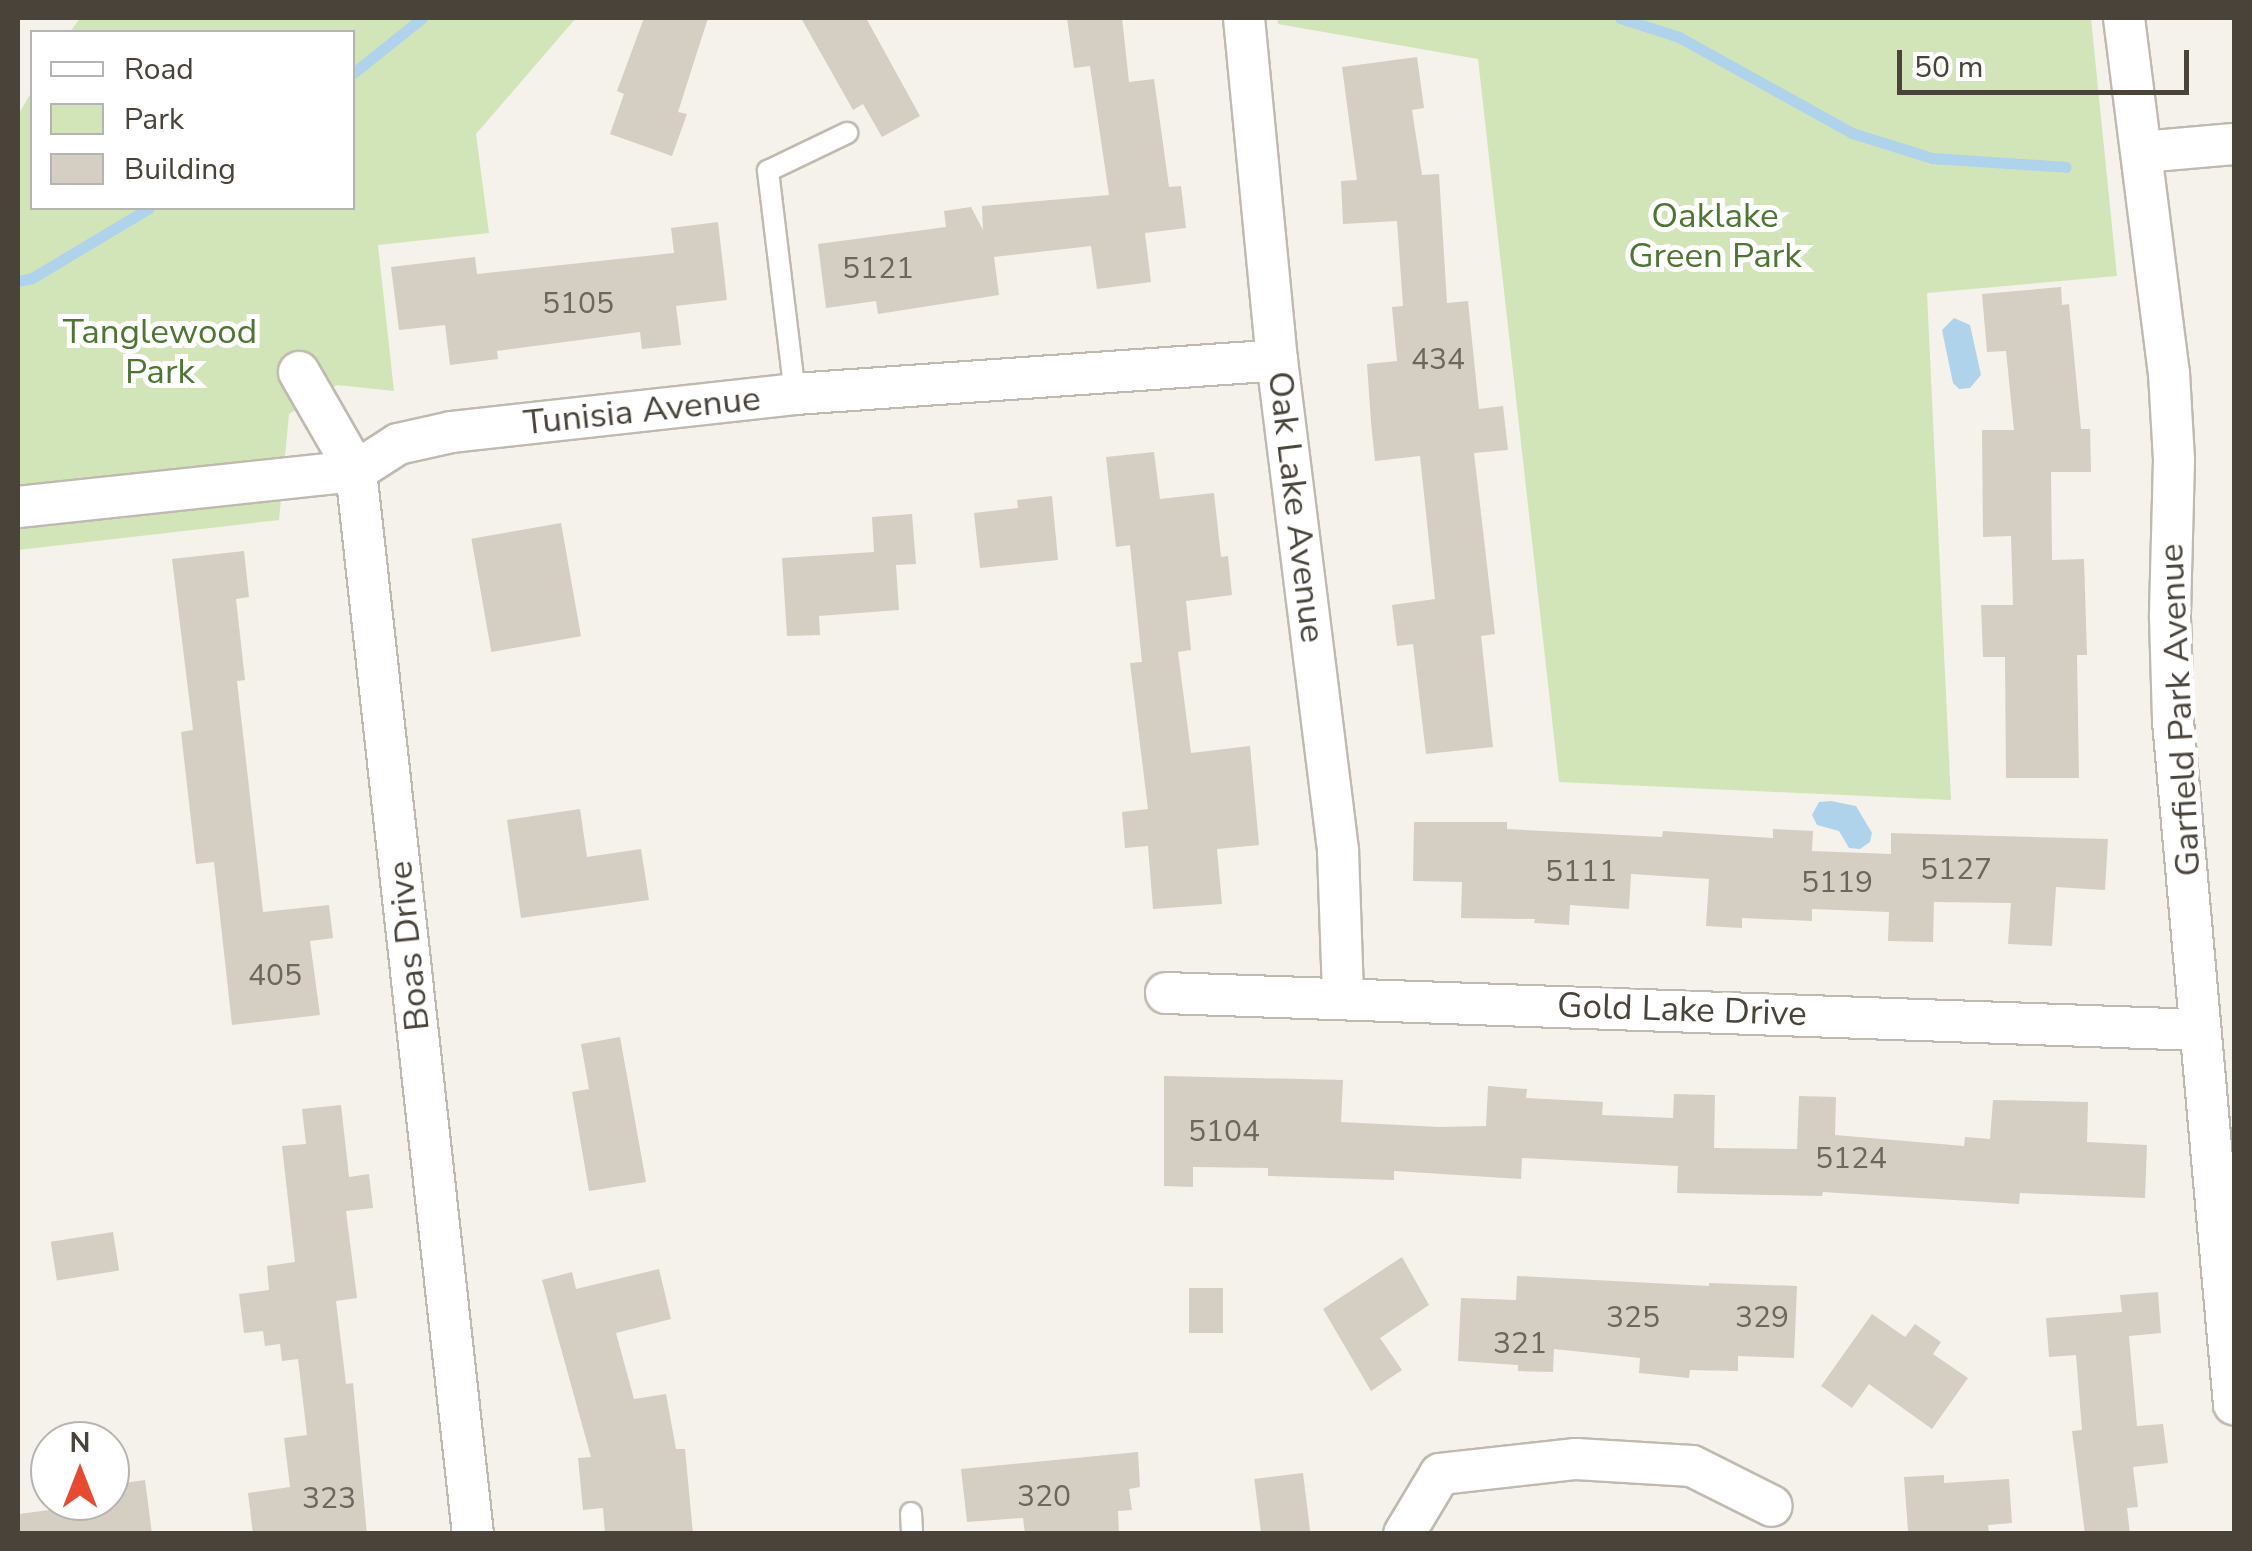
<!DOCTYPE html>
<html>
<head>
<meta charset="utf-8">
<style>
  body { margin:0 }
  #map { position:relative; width:2252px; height:1551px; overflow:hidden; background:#f5f2ec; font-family:"Nunito Sans",sans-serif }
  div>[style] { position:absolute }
  .green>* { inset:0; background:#d2e5b9 }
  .water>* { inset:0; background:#afd3eb }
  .stream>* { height:11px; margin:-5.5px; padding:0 5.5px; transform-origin:5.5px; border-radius:5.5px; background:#afd3eb }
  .building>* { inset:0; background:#d5cec2; transform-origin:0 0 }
  .roads { filter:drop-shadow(2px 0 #c0b9af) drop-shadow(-2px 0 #c0b9af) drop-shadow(0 2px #c0b9af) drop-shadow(0 -2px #c0b9af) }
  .lane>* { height:20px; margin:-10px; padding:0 10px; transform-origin:10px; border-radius:10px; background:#fff }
  .street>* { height:40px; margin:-20px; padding:0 20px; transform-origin:20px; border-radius:20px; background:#fff }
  span { translate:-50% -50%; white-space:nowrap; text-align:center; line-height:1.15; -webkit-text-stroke:10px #fff; paint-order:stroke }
  .number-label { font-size:30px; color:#6c665c }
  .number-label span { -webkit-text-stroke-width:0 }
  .park-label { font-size:35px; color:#4d7632 }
  .street-label { font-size:35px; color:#49433a }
  .frame { position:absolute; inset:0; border:20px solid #49433a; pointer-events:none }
  .legend { position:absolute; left:30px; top:30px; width:325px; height:180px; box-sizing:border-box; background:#fff; border:2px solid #b6b4b0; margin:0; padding:12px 18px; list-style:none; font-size:30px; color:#49433a }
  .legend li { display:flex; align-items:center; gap:20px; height:50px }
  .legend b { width:50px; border:2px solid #b6b4b0 }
  .north { position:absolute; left:30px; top:1421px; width:100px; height:100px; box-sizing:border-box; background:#fff; border:2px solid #b6b4b0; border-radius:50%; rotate:0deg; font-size:28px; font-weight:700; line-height:40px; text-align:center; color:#49433a }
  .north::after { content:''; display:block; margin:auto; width:35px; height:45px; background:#e74931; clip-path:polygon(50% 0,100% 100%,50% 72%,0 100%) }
  .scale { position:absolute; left:1897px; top:50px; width:292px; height:45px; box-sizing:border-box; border:5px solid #49433a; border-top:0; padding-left:12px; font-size:30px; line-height:35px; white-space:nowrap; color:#49433a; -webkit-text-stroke:8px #fff; paint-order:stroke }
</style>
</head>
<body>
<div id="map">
  <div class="green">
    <i style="clip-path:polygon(80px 18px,576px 18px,476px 134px,489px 233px,378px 245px,394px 391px,337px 385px,289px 414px,279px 520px,18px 550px,18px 115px,32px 91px,32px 208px,352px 208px,352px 32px,70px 32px)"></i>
    <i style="clip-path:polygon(1277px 18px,2091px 18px,2117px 276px,1927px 293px,1951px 800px,1559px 782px,1478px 59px,1278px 24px)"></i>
  </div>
  <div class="water">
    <i style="clip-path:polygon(1954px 318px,1970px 325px,1981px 375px,1970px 388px,1959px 389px,1953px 383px,1942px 330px)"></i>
    <i style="clip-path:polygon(1831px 801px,1856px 806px,1872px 833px,1870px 842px,1860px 849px,1849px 848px,1839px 831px,1817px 825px,1812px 815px,1819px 802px)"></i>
  </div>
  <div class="stream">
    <i style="left:1620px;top:18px;width:62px;rotate:17.9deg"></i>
    <i style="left:1679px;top:37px;width:198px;rotate:29deg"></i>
    <i style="left:1852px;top:133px;width:84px;rotate:17.4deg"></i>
    <i style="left:1932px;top:158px;width:134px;rotate:3.8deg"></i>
    <i style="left:352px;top:74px;width:90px;rotate:-38.7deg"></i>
    <i style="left:18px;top:281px;width:14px;rotate:-12deg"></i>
    <i style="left:32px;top:278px;width:136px;rotate:-30.9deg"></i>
  </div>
  <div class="building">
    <i style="clip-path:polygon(644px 18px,708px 18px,678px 112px,687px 114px,672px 156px,610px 134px,624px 94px,617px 91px)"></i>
    <i style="clip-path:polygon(801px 18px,866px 18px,920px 116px,882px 137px,863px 104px,853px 110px)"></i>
    <i style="clip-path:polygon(1067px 18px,1122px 18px,1129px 82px,1154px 79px,1169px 187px,1181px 186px,1186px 228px,1145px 233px,1151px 282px,1097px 289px,1091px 246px,994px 257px,999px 295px,878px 314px,876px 301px,826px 308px,818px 244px,946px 227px,944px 211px,971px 207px,983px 230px,982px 206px,1109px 195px,1090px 66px,1074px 68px)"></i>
    <i style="clip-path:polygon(1417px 57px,1424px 108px,1412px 110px,1422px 175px,1439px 174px,1447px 303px,1468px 301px,1479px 409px,1503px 406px,1508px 450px,1474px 453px,1495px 634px,1481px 636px,1493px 747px,1426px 754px,1413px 644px,1397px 646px,1392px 605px,1435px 599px,1420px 456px,1375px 461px,1371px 422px,1367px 364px,1397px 361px,1392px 307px,1403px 306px,1397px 221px,1343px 224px,1341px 181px,1357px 180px,1342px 67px)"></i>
    <i style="clip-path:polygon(718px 222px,727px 300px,676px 306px,681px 345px,642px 349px,640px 332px,497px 351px,498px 359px,450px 365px,445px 325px,399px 330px,391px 267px,475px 257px,477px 274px,674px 253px,671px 228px)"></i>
    <i style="clip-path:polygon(2061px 287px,2062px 305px,2069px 304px,2081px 429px,2090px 429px,2091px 472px,2051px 472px,2052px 560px,2084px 559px,2087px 655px,2077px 655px,2079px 778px,2006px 778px,2005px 657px,1983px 657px,1981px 605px,2013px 605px,2011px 536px,1983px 537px,1982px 430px,2014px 430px,2006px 351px,1987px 352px,1982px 294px)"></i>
    <i style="clip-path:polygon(1154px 452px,1160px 499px,1214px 493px,1221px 557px,1228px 556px,1232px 595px,1186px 601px,1191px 650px,1178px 652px,1191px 753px,1250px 746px,1259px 845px,1217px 849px,1222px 904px,1153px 909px,1148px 846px,1125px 848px,1122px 812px,1148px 809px,1130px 663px,1142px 662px,1130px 545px,1116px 547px,1106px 457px)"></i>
    <i style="clip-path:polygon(1052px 496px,1058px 560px,980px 568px,974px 513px,1018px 508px,1017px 500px)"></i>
    <i style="clip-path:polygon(912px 514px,916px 564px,896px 565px,899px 610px,819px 616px,820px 635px,787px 636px,782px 558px,874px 552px,872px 517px)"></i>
    <i style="left:561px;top:523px;width:115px;height:91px;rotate:80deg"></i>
    <i style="clip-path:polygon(244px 551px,249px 597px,236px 599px,245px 680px,237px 681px,263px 912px,329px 905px,333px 938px,310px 941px,320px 1015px,232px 1025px,214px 862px,196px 864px,181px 732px,193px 730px,172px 559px)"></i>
    <i style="clip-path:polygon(580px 809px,587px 857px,641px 849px,649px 900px,521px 918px,507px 820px)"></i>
    <i style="clip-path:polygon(1414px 822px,1507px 822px,1507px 829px,1662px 837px,1663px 831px,1773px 838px,1773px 829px,1813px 831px,1812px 851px,1891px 854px,1891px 833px,2108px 839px,2105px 890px,2056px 887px,2052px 946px,2008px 944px,2011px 903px,1934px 902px,1933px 942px,1888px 941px,1889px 912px,1812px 909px,1812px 921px,1742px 918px,1742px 928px,1706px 926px,1709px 879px,1631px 874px,1629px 909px,1570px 905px,1569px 925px,1534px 923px,1535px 919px,1461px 918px,1462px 882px,1413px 881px)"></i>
    <i style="clip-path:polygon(620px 1037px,646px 1182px,589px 1191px,572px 1092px,589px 1089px,581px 1044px)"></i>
    <i style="clip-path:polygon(1164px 1076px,1343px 1080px,1341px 1122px,1440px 1127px,1486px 1126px,1488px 1086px,1527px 1089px,1526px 1098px,1603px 1102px,1602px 1115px,1673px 1118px,1674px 1094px,1715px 1095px,1714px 1148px,1797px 1149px,1799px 1096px,1836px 1097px,1835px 1135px,1964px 1146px,1965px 1137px,1990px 1139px,1993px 1100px,2088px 1102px,2087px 1142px,2147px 1145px,2145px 1198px,2020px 1193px,2019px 1204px,1823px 1192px,1822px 1196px,1677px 1193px,1678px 1166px,1522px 1158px,1521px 1179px,1394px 1171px,1394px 1180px,1268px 1176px,1268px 1168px,1193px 1167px,1193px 1187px,1164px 1186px)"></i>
    <i style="clip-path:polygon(341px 1105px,349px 1177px,369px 1174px,373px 1208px,346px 1211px,357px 1298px,336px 1301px,346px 1384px,353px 1383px,367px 1534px,253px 1534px,248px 1493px,290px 1487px,284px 1438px,307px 1435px,298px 1359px,282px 1361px,280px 1344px,265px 1346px,263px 1331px,244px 1333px,239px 1294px,269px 1290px,267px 1266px,295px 1262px,282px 1146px,306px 1144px,302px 1109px)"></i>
    <i style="left:113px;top:1232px;width:39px;height:63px;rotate:81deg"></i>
    <i style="clip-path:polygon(1402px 1257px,1429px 1305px,1380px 1338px,1402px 1370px,1371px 1391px,1323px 1309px)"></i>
    <i style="clip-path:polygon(659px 1269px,671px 1319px,616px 1333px,634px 1399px,666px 1394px,676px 1449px,685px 1449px,693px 1534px,605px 1534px,603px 1508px,583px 1510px,578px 1458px,591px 1457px,542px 1280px,572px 1272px,576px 1289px)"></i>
    <i style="clip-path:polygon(1517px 1276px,1709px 1286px,1709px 1283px,1797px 1286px,1794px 1358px,1738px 1356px,1738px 1371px,1690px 1370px,1689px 1378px,1639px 1373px,1640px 1358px,1554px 1349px,1553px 1372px,1518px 1371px,1518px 1365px,1458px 1361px,1461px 1298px,1516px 1300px)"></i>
    <i style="left:1189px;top:1288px;width:34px;height:45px"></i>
    <i style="clip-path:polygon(2158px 1292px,2161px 1333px,2129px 1336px,2137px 1426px,2163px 1424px,2168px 1463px,2133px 1467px,2138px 1507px,2127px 1508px,2130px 1534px,2085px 1534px,2072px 1431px,2082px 1430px,2076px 1355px,2049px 1357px,2046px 1318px,2122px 1312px,2120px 1295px)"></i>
    <i style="clip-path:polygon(1872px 1314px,1905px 1337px,1915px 1324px,1941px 1342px,1933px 1354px,1968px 1378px,1932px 1429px,1869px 1384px,1852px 1408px,1821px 1386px)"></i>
    <i style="clip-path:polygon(1138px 1452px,1140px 1487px,1129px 1489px,1132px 1510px,1118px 1511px,1119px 1534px,1025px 1534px,1023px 1518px,967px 1522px,961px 1469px)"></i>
    <i style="left:1303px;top:1473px;width:61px;height:49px;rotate:83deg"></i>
    <i style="clip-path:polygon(1944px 1475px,1944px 1483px,2009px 1479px,2012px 1523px,1988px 1525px,1989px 1534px,1908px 1531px,1904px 1477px)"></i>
    <i style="clip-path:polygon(145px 1480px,152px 1534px,20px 1534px,19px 1514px,110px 1502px,110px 1485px)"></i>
  </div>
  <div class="roads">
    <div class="lane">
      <i style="left:795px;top:394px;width:225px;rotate:-96.9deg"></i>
      <i style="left:768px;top:171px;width:88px;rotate:-25.7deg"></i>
      <i style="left:911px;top:1513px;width:21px;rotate:87deg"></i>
    </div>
    <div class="street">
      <i style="left:1244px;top:18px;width:344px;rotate:84.5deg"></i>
      <i style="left:1277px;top:360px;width:495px;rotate:82.9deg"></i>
      <i style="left:1338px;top:851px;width:146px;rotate:88deg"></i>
      <i style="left:2124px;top:18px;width:358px;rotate:82.8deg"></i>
      <i style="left:2169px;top:373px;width:87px;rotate:86.7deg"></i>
      <i style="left:2174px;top:460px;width:158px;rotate:91.5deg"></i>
      <i style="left:2170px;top:618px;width:103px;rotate:88.3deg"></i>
      <i style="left:2173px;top:721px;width:686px;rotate:84.9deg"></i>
      <i style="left:2142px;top:152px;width:92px;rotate:-5deg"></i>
      <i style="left:299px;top:372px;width:114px;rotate:60.1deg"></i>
      <i style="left:356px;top:471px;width:1069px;rotate:83.72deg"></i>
      <i style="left:18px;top:507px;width:340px;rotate:-6.1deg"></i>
      <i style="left:356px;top:471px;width:50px;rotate:-32.7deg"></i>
      <i style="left:398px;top:444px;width:55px;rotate:-12.5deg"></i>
      <i style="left:452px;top:432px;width:345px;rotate:-6.3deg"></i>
      <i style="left:795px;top:394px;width:483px;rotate:-4deg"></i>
      <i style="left:1166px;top:993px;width:1034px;rotate:2.05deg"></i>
      <i style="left:1404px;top:1534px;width:70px;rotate:-59deg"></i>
      <i style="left:1440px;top:1474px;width:137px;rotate:-6.3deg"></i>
      <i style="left:1576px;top:1459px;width:116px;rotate:3.5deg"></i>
      <i style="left:1692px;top:1466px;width:89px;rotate:26.6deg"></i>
    </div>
  </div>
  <div class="number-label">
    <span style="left:878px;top:269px">5121</span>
    <span style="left:578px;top:304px">5105</span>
    <span style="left:1438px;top:360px">434</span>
    <span style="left:1956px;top:870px">5127</span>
    <span style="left:1581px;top:872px">5111</span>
    <span style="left:1837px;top:883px">5119</span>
    <span style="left:275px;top:976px">405</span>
    <span style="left:1224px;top:1132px">5104</span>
    <span style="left:1851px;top:1159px">5124</span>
    <span style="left:1633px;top:1318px">325</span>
    <span style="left:1762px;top:1318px">329</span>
    <span style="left:1520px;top:1344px">321</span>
    <span style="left:1044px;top:1497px">320</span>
    <span style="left:329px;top:1499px">323</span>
  </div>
  <div class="park-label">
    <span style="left:1715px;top:236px">Oaklake<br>Green Park</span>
    <span style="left:160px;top:352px">Tanglewood<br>Park</span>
  </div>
  <div class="street-label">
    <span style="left:642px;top:411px;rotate:-6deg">Tunisia Avenue</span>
    <span style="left:1296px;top:507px;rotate:83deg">Oak Lake Avenue</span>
    <span style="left:2180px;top:710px;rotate:-93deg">Garfield Park Avenue</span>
    <span style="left:409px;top:946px;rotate:-96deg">Boas Drive</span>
    <span style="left:1682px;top:1010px;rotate:2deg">Gold Lake Drive</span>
  </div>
  <div class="frame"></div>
  <ul class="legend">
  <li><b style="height:12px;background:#fff"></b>Road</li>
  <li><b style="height:28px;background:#d2e5b9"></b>Park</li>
  <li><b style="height:28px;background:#d5cec2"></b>Building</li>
  </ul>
  <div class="north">N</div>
  <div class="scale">50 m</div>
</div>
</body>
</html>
